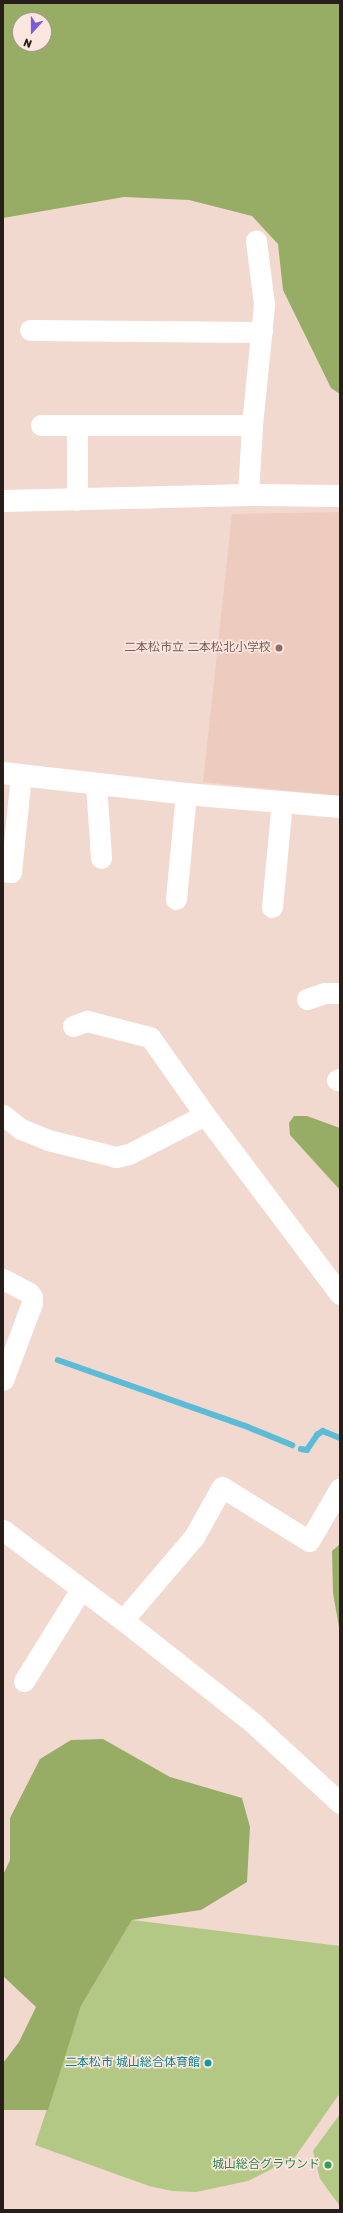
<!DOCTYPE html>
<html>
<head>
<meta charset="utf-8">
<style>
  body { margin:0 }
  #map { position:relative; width:343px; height:2213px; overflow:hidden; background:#f2d9cf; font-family:Rubik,"Noto Sans JP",sans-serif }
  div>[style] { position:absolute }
  .built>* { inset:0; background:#edccbf }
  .green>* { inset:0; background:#b3c885 }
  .forest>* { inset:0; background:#97ad66 }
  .stream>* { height:5.5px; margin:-2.75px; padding:0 2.75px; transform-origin:2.75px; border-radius:2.75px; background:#5cbcd7 }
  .street>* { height:21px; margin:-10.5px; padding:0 10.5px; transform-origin:10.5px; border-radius:10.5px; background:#fff }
  .secondary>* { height:22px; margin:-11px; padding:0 11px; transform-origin:11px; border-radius:11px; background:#fff }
  .dots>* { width:11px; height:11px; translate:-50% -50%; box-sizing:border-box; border:2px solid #fbe7df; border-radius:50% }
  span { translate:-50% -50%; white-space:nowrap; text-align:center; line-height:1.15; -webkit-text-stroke:3px #fbe7df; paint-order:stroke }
  .education-label { font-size:12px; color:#785e54 }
  .right { translate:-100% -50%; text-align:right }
  .culture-label { font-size:12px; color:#0d838f }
  .leisure-label { font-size:12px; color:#27864d }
  .frame { position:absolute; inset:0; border:4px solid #271e1b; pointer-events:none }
  .north { position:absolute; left:12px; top:12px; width:40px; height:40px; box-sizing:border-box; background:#fbe7df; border:1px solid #a69791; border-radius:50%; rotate:201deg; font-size:11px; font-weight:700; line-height:16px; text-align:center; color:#271e1b }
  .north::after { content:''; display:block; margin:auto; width:14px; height:18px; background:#785dd7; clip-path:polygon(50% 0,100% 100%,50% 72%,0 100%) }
</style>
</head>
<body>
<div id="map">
  <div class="built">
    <i style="clip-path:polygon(340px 512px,340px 796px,203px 782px,232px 514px)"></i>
  </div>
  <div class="green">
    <i style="clip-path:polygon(132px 1920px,340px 1946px,340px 2093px,295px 2157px,248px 2181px,196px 2192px,172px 2191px,149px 2186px,35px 2145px,81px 2006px)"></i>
    <i style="clip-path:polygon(340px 2114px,340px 2206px,320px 2179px,313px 2151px)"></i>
  </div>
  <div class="forest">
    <i style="clip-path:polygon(evenodd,3px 3px,340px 3px,340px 394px,331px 388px,283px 290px,278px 244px,252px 216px,189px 200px,124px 197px,3px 218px,3px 3px,20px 20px,44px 20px,44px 44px,20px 44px,20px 20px)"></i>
    <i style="clip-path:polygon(294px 1116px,307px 1116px,340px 1128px,340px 1190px,290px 1135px,289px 1123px)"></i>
    <i style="clip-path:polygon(340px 1544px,340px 1633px,333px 1593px,332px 1551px)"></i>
    <i style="clip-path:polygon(103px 1739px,170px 1777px,242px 1798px,250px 1827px,247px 1882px,201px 1910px,132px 1920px,81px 2006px,48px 2110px,3px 2110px,3px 2063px,19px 2042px,36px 2007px,3px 1976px,3px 1875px,10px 1860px,10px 1818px,40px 1759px,71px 1740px)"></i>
  </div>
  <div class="stream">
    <i style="left:58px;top:1360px;width:201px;rotate:19.4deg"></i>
    <i style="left:248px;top:1427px;width:48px;rotate:22.2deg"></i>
    <i style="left:301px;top:1449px;width:6px;rotate:9deg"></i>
    <i style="left:307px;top:1450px;width:18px;rotate:-56deg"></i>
    <i style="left:317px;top:1435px;width:7px;rotate:-34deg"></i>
    <i style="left:323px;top:1431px;width:18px;rotate:22deg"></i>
  </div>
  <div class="street">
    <i style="left:30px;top:330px;width:232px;rotate:0.5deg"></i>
    <i style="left:41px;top:425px;width:211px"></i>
    <i style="left:77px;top:425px;width:75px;rotate:90deg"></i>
    <i style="left:248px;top:495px;width:70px;rotate:-86.7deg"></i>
    <i style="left:252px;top:425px;width:122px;rotate:-84.3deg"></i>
    <i style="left:264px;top:304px;width:64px;rotate:-97.2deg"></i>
    <i style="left:96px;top:784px;width:74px;rotate:86.1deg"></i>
    <i style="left:3px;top:871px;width:8px;rotate:7deg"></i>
    <i style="left:11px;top:872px;width:98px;rotate:-84.1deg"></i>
    <i style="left:176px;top:899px;width:105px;rotate:-84.6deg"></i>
    <i style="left:272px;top:907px;width:105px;rotate:-84.6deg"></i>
    <i style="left:307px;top:999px;width:18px;rotate:-19deg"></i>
    <i style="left:324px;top:993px;width:16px"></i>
    <i style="left:73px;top:1026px;width:15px;rotate:-20deg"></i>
    <i style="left:87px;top:1021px;width:65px;rotate:14.3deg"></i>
    <i style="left:150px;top:1037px;width:95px;rotate:54.8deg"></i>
    <i style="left:205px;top:1115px;width:224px;rotate:53deg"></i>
    <i style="left:337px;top:1080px;width:3px;rotate:-18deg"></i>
    <i style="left:3px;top:1115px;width:23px;rotate:38deg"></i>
    <i style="left:21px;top:1129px;width:29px;rotate:22deg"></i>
    <i style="left:48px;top:1140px;width:70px;rotate:14deg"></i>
    <i style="left:116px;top:1157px;width:13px;rotate:-13deg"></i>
    <i style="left:129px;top:1154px;width:85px;rotate:-27.2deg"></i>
    <i style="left:3px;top:1279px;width:30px;rotate:28deg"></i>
    <i style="left:29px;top:1293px;width:5px;rotate:53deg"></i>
    <i style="left:32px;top:1297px;width:6px;rotate:90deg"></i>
    <i style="left:32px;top:1303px;width:82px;rotate:110.6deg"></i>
    <i style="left:3px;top:1530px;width:150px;rotate:36.9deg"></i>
    <i style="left:123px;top:1620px;width:164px;rotate:38.3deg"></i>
    <i style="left:252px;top:1722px;width:120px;rotate:42.6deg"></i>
    <i style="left:123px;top:1620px;width:109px;rotate:-49.5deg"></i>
    <i style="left:194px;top:1537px;width:57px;rotate:-60.8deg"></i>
    <i style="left:222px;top:1487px;width:102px;rotate:31.8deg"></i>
    <i style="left:309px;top:1541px;width:61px;rotate:-59.7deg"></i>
    <i style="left:24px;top:1681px;width:108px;rotate:-58.2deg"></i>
  </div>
  <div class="secondary">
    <i style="left:3px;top:501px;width:245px;rotate:-1.4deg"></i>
    <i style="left:248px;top:495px;width:92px;rotate:0.6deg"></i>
    <i style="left:3px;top:773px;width:184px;rotate:6.5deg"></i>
    <i style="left:186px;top:794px;width:155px;rotate:4.8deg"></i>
  </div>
  <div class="dots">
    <i style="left:279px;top:648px;background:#8d6e63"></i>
    <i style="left:208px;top:2063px;background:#0f9aa8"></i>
    <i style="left:328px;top:2165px;background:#2e9e5b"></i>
  </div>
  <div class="education-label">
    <span class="right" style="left:271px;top:648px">二本松市立 二本松北小学校</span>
  </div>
  <div class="culture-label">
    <span class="right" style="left:200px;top:2063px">二本松市 城山総合体育館</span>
  </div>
  <div class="leisure-label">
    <span class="right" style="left:320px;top:2165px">城山総合グラウンド</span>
  </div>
  <div class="frame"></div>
  <div class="north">N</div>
</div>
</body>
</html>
